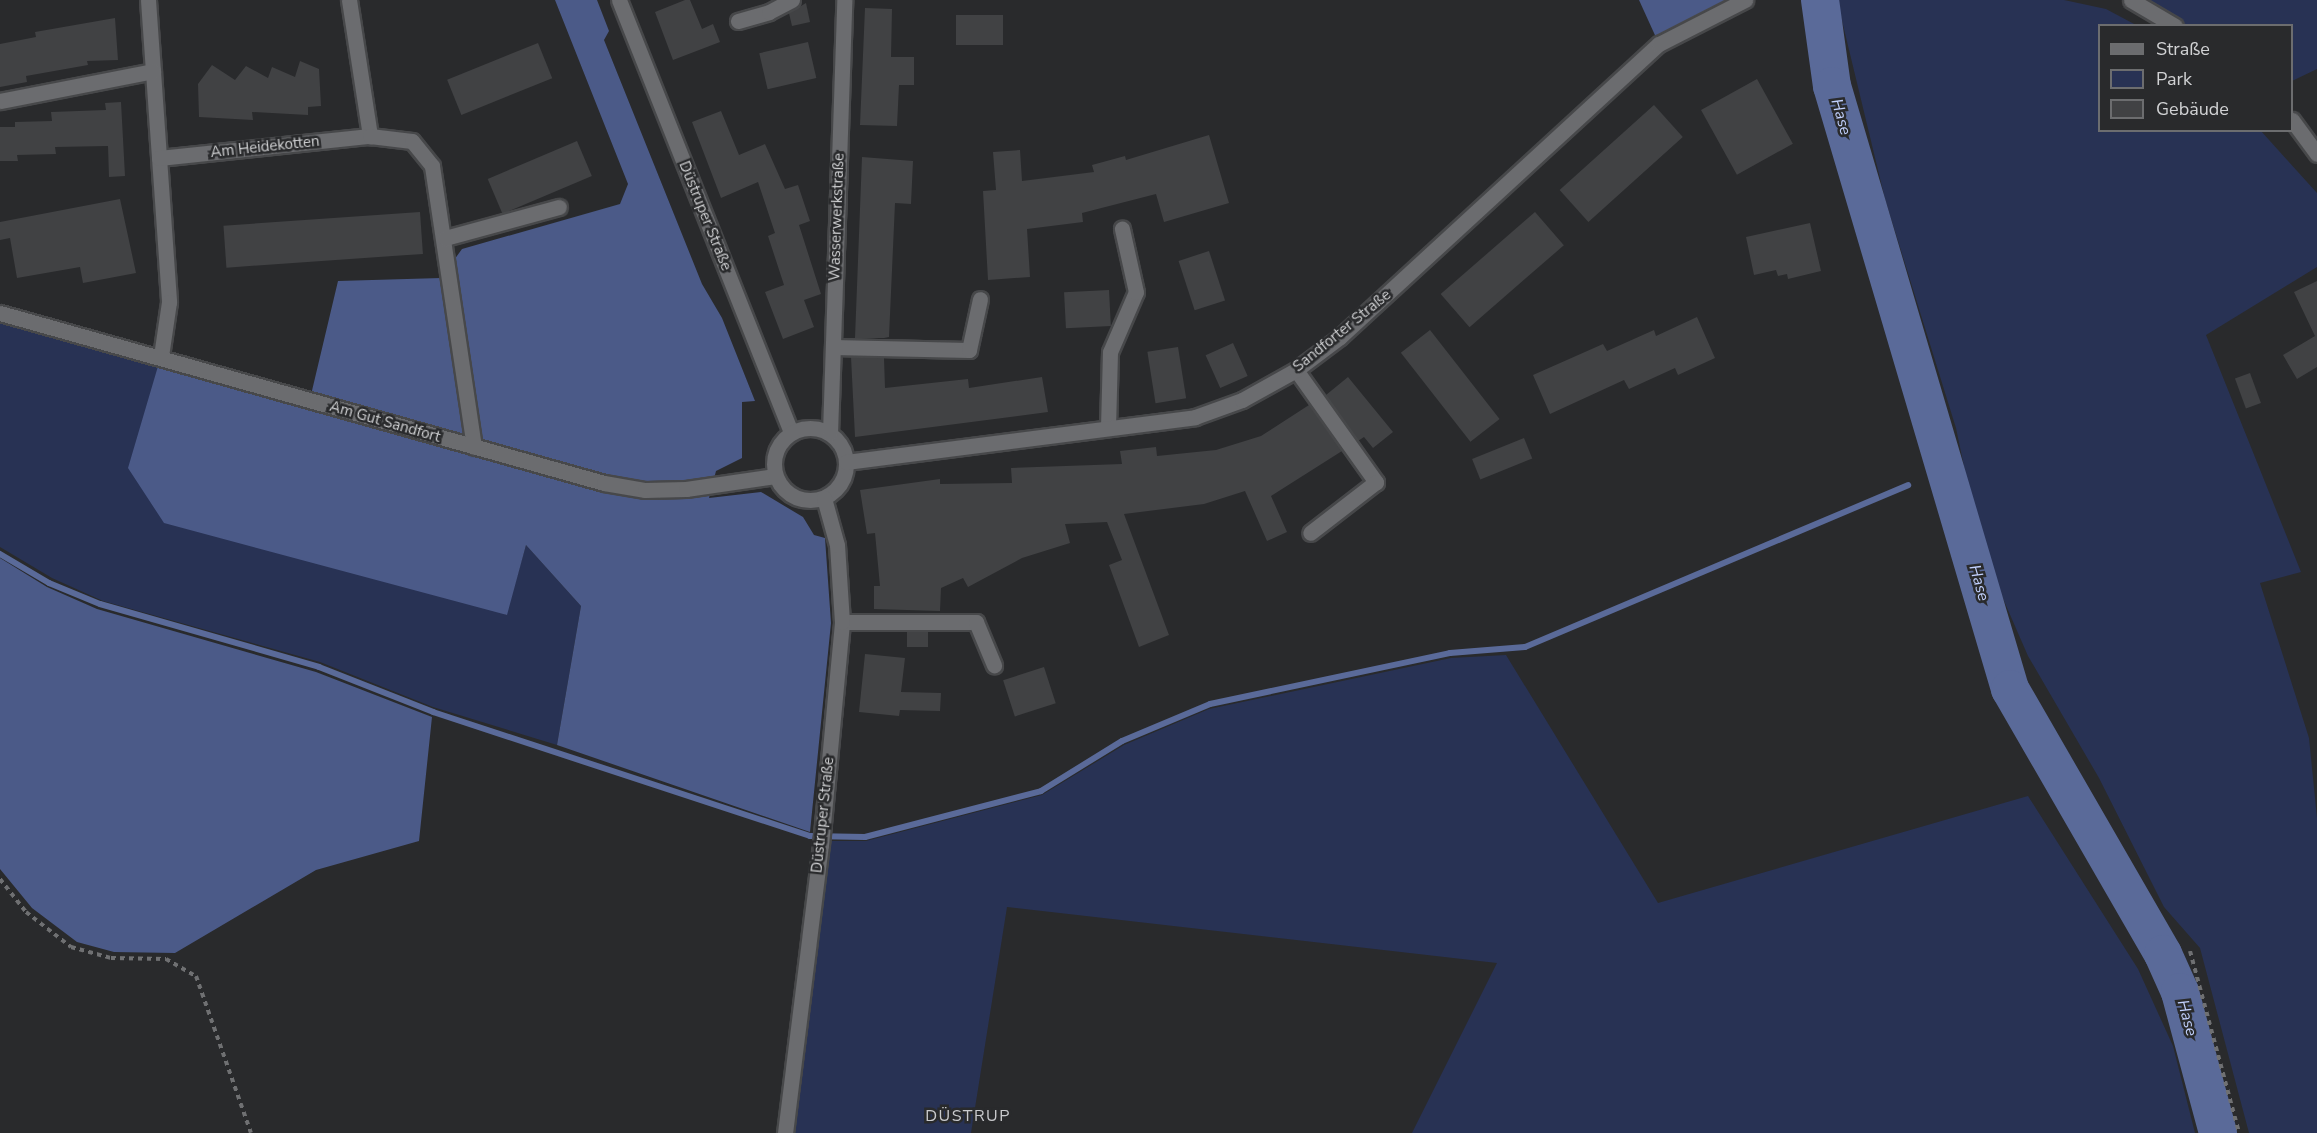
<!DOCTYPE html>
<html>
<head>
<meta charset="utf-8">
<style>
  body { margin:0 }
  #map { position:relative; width:2317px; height:1133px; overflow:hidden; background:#292a2c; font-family:"Nunito Sans",sans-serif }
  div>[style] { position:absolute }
  .green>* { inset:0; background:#283254 }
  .forest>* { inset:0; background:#4b5a88 }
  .stream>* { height:6px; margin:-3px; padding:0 3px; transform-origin:3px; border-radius:3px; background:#5a6a99 }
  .river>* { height:38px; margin:-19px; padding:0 19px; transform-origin:19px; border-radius:19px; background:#5a6a99 }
  .building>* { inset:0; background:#414244; transform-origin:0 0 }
  .path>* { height:4px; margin-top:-2px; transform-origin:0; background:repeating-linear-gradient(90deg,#6f7072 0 4.5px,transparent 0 9px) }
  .roads { filter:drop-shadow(2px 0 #47484a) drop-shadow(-2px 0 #47484a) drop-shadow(0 2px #47484a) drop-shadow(0 -2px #47484a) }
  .minor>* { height:15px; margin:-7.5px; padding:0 7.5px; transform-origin:7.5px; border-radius:7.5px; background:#6b6c6f }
  .minor>.ring { margin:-7.5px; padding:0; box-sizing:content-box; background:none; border:15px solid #6b6c6f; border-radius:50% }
  span { translate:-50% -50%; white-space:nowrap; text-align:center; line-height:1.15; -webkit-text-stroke:5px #292a2c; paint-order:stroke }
  .street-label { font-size:15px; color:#d1d2d4 }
  .water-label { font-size:16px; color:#c2d1fe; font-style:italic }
  .neighbourhood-label { font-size:16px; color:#cacbce; letter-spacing:1.5px }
  .legend { position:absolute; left:2098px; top:24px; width:195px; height:108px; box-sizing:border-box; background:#292a2c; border:2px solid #6c6d6f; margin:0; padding:8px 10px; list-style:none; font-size:18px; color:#d1d2d4 }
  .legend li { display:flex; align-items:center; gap:12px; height:30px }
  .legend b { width:30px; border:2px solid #6c6d6f }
</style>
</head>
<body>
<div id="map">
  <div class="green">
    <i style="clip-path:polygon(1837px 0,2064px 0,2106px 9px,2136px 25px,2100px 26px,2100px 130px,2261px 131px,2317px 193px,2317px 267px,2206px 335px,2301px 572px,2260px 583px,2309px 738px,2317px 818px,2317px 1133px,2249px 1133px,2200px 948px,2164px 907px,2099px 778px,2028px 656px,1981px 548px,1956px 428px,1885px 199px)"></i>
    <i style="clip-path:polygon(2131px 0,2317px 0,2317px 69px,2292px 81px,2292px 26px,2175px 25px)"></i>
    <i style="clip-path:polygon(0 310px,161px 356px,506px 615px,526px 545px,581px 606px,557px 745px,433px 707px,320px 662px,103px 601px,52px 578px,0 547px)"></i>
    <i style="clip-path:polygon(1506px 655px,1658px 903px,2028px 796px,2138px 969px,2173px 1046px,2195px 1133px,1412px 1133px,1497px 963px,1007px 907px,971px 1133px,795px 1133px,830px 841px,866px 841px,1042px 795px,1124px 745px,1209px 709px,1451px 658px)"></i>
  </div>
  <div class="forest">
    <i style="clip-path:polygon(555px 0,597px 0,609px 31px,604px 40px,702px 284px,722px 318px,755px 401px,742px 402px,742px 458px,716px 471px,709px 498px,761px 492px,803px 517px,814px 535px,825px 538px,831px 623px,810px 832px,557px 745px,581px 606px,526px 545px,507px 615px,164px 523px,128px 468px,161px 356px,310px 399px,338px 281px,441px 278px,462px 249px,620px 204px,628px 184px)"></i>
    <i style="clip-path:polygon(1639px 0,1745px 0,1659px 44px)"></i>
    <i style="clip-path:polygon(0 558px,47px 587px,97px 609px,316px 672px,432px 717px,419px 841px,316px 870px,175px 953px,114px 952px,77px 942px,32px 908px,0 869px)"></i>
  </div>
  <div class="stream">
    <i style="left:1931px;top:469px;width:12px;rotate:-35deg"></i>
    <i style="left:0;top:554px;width:57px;rotate:30.6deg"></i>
    <i style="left:49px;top:583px;width:55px;rotate:22.4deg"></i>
    <i style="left:100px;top:604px;width:228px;rotate:16deg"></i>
    <i style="left:319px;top:667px;width:123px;rotate:21.5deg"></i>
    <i style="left:433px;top:712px;width:397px;rotate:18.2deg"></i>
    <i style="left:810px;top:836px;width:55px;rotate:1deg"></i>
    <i style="left:865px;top:837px;width:182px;rotate:-14.6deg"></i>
    <i style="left:1041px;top:791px;width:95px;rotate:-31.7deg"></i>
    <i style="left:1122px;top:741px;width:95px;rotate:-22.8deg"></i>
    <i style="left:1210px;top:704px;width:245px;rotate:-12deg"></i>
    <i style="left:1450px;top:653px;width:75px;rotate:-4.6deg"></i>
    <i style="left:1525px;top:647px;width:416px;rotate:-22.9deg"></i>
  </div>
  <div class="river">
    <i style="left:1820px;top:0;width:87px;rotate:82.1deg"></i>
    <i style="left:1832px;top:86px;width:629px;rotate:73.55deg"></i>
    <i style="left:2010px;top:689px;width:306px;rotate:60deg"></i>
    <i style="left:2163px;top:954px;width:42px;rotate:65.9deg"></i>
    <i style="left:2180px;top:992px;width:146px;rotate:74.9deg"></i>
  </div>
  <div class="building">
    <i style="clip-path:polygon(685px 0,690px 0,702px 29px,713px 24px,720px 42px,673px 60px,655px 12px)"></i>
    <i style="clip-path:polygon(806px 3px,810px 22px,792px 26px,789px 13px)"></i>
    <i style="clip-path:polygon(865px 8px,892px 9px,891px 57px,914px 57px,914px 85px,899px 85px,897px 126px,860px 125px)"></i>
    <i style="left:956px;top:15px;width:47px;height:30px"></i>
    <i style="clip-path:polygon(115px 18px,118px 60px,87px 61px,88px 65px,26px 76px,27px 82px,0 87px,0 44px,36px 37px,35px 32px)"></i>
    <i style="left:808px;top:42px;width:37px;height:50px;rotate:77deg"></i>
    <i style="left:538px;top:43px;width:38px;height:98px;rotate:68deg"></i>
    <i style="clip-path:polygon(300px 61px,319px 69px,321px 106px,308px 107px,308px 115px,252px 112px,253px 120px,199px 117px,198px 84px,212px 65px,235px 80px,246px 66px,268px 78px,272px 67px,295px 77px)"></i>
    <i style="left:1757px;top:79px;width:74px;height:64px;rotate:61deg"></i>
    <i style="clip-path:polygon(121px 102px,125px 176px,109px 177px,108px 146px,55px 147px,56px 154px,17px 155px,18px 161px,0 161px,0 127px,15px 127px,15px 122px,52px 121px,51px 112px,106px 110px,105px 103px)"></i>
    <i style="left:1654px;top:105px;width:43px;height:127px;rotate:48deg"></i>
    <i style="clip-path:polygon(721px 111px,739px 155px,765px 144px,785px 189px,798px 185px,810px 221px,799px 225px,821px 294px,804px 300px,814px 327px,783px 339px,765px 292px,784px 285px,768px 236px,775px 233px,758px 182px,721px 198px,692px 122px)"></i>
    <i style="clip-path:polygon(1209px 135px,1229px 203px,1164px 222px,1156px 194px,1082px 213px,1083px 222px,1027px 229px,1030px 277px,988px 280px,983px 191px,996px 190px,993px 152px,1020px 150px,1022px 181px,1094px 172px,1092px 165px,1125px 156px,1126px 160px)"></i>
    <i style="left:577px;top:141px;width:38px;height:97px;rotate:67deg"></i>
    <i style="clip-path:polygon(862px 157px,913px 161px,911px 204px,895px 203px,889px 337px,884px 338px,855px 338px)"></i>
    <i style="clip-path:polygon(120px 199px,136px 273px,83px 283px,80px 267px,17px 278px,10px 238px,0 240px,0 222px)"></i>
    <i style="left:420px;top:212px;width:42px;height:197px;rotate:86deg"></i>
    <i style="left:1535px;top:212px;width:44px;height:125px;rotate:49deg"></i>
    <i style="clip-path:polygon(1810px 223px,1821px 271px,1788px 279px,1787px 274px,1778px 276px,1776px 270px,1754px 275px,1746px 237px)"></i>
    <i style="left:1209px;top:251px;width:52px;height:32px;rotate:72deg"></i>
    <i style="clip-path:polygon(2317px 281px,2317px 367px,2297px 379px,2283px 355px,2315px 336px,2294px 292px)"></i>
    <i style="left:1109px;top:290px;width:36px;height:45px;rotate:87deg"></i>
    <i style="clip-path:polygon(1697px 317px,1715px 358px,1678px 375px,1675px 368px,1629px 389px,1624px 380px,1550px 414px,1533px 375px,1603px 344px,1607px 351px,1654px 330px,1656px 336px)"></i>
    <i style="left:1430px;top:330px;width:113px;height:37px;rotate:52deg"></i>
    <i style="left:1233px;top:343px;width:36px;height:30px;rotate:66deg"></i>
    <i style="left:1178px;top:347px;width:52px;height:31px;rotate:81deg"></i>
    <i style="clip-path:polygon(851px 357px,884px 358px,885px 388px,968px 379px,969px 388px,1042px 377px,1048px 412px,855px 437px)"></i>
    <i style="left:2250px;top:373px;width:32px;height:16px;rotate:70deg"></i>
    <i style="clip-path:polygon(1348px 377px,1393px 432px,1373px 448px,1364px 437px,1358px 441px,1326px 395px)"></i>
    <i style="clip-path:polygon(1309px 405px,1342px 451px,1271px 496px,1287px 532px,1267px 541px,1245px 491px,1204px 504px,1124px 514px,1169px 635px,1139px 647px,1109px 565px,1122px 560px,1107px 522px,1065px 524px,1070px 543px,1022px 558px,968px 587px,963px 578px,941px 588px,940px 611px,874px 609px,874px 586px,880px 586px,875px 533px,867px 534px,860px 490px,940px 479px,940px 484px,1012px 483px,1011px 468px,1122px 464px,1120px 451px,1156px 447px,1157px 456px,1216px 450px,1261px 436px)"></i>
    <i style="left:1524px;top:438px;width:22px;height:56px;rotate:68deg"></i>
    <i style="left:907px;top:632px;width:21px;height:15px"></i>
    <i style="clip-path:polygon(865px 654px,905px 658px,901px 692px,941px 693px,940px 711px,900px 710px,899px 716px,859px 712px)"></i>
    <i style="left:1044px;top:667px;width:38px;height:43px;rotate:72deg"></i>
  </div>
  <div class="path">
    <i style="left:0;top:879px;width:42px;rotate:51.8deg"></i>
    <i style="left:26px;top:912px;width:57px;rotate:37.9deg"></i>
    <i style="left:71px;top:947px;width:41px;rotate:15.4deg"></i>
    <i style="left:111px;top:958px;width:55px;rotate:1deg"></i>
    <i style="left:166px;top:959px;width:34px;rotate:30deg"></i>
    <i style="left:196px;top:976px;width:166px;rotate:70.7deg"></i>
    <i style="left:2190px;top:951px;width:188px;rotate:74.9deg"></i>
  </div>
  <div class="roads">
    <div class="minor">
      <i style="left:148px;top:0;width:303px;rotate:86deg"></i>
      <i style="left:169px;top:302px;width:55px;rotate:98.4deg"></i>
      <i style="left:349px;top:0;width:138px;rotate:81.2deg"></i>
      <i style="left:619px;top:0;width:465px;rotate:68.3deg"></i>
      <i style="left:2131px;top:0;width:51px;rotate:30.6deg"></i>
      <i style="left:738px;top:21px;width:32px;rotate:-16deg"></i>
      <i style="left:769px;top:12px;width:26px;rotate:-28deg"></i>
      <i style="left:0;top:101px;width:156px;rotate:-11.1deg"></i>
      <i style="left:2292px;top:120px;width:42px;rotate:53.7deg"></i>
      <i style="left:159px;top:158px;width:212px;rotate:-6deg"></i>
      <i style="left:370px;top:136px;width:42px;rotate:6.8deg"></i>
      <i style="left:412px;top:141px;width:32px;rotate:51deg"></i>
      <i style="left:432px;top:166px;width:284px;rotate:81.5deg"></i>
      <i style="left:445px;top:238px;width:118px;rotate:-15.2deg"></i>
      <i style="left:0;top:313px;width:627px;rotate:15.72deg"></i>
      <i style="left:604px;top:483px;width:42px;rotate:9.7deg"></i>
      <i style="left:645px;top:490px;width:41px;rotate:-1.4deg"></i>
      <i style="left:686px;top:489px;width:90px;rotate:-8.3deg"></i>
      <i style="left:833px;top:347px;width:136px;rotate:1.3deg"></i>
      <i style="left:969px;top:350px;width:52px;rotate:-77.8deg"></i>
      <i style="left:1296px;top:370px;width:138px;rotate:54.5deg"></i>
      <i style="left:1376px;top:482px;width:83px;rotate:142.3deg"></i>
      <i class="ring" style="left:774px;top:428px;width:57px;height:57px"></i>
      <i style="left:1108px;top:428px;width:76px;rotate:-88.5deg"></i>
      <i style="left:1110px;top:352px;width:65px;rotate:-66.6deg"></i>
      <i style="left:1136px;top:292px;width:65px;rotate:-102.5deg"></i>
      <i style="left:830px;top:433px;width:433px;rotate:-88.1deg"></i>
      <i style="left:846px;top:462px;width:352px;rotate:-7.3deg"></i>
      <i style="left:1195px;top:417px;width:50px;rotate:-19.9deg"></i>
      <i style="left:1242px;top:400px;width:62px;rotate:-29.1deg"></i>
      <i style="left:1296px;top:370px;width:55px;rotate:-36.9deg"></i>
      <i style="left:1340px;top:337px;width:433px;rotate:-42.6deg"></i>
      <i style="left:1659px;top:44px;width:97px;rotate:-27.1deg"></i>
      <i style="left:842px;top:622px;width:134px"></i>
      <i style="left:976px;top:622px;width:47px;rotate:67.3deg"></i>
      <i style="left:785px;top:1133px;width:290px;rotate:-82.9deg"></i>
      <i style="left:821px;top:845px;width:224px;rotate:-84.6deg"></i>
      <i style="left:842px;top:622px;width:77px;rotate:-93.7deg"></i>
      <i style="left:837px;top:545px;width:49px;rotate:-105.5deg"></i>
    </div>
  </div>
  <div class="street-label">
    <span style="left:265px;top:147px;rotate:-6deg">Am Heidekotten</span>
    <span style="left:705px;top:216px;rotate:68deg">Düstruper Straße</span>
    <span style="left:837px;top:217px;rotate:-88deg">Wasserwerkstraße</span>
    <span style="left:1342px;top:331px;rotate:-39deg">Sandforter Straße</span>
    <span style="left:385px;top:422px;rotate:16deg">Am Gut Sandfort</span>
    <span style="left:823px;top:815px;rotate:-84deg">Düstruper Straße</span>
  </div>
  <div class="water-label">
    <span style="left:1841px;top:117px;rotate:74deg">Hase</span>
    <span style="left:1979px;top:583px;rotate:74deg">Hase</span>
    <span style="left:2187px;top:1018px;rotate:75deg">Hase</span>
  </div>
  <div class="neighbourhood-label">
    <span style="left:968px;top:1116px">DÜSTRUP</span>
  </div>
  <ul class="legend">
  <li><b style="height:8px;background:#6b6c6f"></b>Straße</li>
  <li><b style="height:16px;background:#283254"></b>Park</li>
  <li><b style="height:16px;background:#414244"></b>Gebäude</li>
  </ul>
</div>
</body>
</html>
